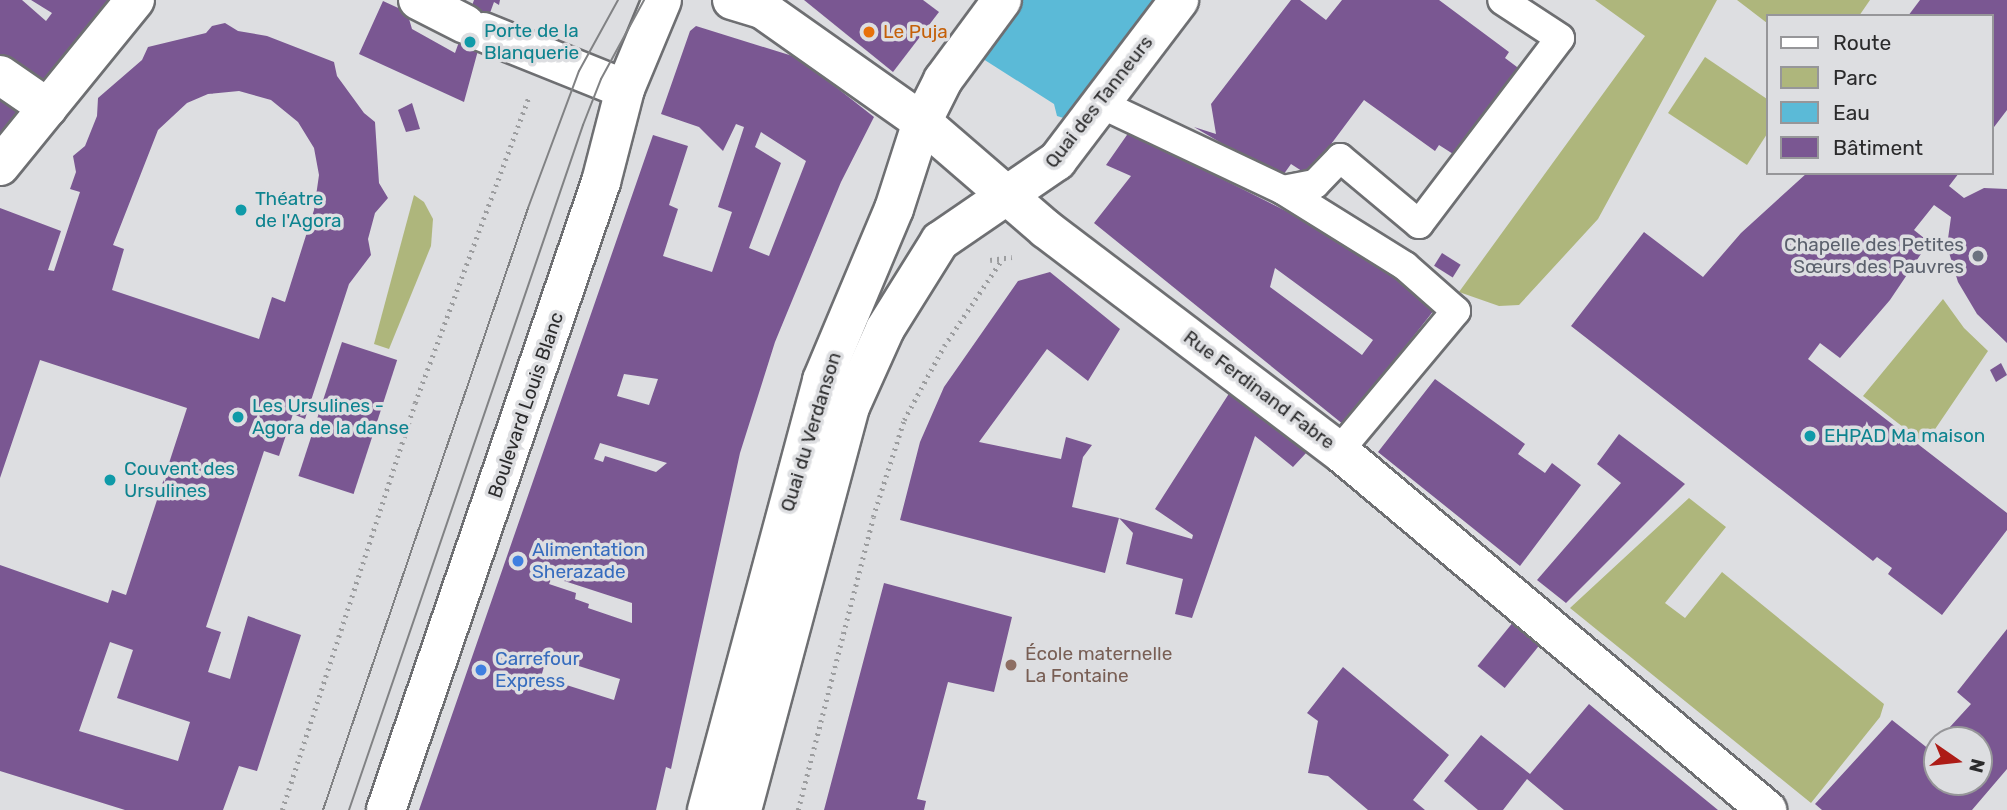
<!DOCTYPE html>
<html>
<head>
<meta charset="utf-8">
<style>
  body { margin:0 }
  #map { position:relative; width:2007px; height:810px; overflow:hidden; background:#dddee1; font-family:Rubik,sans-serif }
  div>[style] { position:absolute }
  .green>* { inset:0; background:#aeb67c }
  .water>* { inset:0; background:#5bbad7 }
  .building>* { inset:0; background:#7a5792; transform-origin:0 0 }
  .path>* { height:4.5px; margin-top:-2.25px; transform-origin:0; background:repeating-linear-gradient(90deg,#9c9d9f 0 2px,transparent 0 7px) }
  .roads { filter:drop-shadow(2px 0 #6e6f72) drop-shadow(-2px 0 #6e6f72) drop-shadow(0 2px #6e6f72) drop-shadow(0 -2px #6e6f72) }
  .service>* { height:28px; margin:-14px; padding:0 14px; transform-origin:14px; border-radius:14px; background:#fff }
  .pedestrian>* { height:38px; margin:-19px; padding:0 19px; transform-origin:19px; border-radius:19px; background:#fff }
  .minor>* { height:38px; margin:-19px; padding:0 19px; transform-origin:19px; border-radius:19px; background:#fff }
  .secondary>* { height:38px; margin:-19px; padding:0 19px; transform-origin:19px; border-radius:19px; background:#fff }
  .tram>* { height:2px; margin:-1px; padding:0 1px; transform-origin:1px; border-radius:1px; background:#818284 }
  .dots>* { width:19px; height:19px; translate:-50% -50%; box-sizing:border-box; border:4px solid #dddee1; border-radius:50% }
  span { translate:-50% -50%; white-space:nowrap; text-align:center; line-height:1.15; -webkit-text-stroke:7px #dddee1; paint-order:stroke }
  .culture-label { font-size:19px; color:#0d838f }
  .left { translate:0 -50%; text-align:left }
  .food-label { font-size:19px; color:#c56008 }
  .street-label { font-size:19px; color:#2b2b2c }
  .worship-label { font-size:19px; color:#5b616d }
  .right { translate:-100% -50%; text-align:right }
  .shop-label { font-size:19px; color:#366cbe }
  .education-label { font-size:19px; color:#785e54 }
  .legend { position:absolute; left:1766px; top:14px; width:228px; height:161px; box-sizing:border-box; background:#dddee1; border:2px solid #969699; margin:0; padding:9px 12px; list-style:none; font-size:21px; color:#2b2b2c }
  .legend li { display:flex; align-items:center; gap:14px; height:35px }
  .legend b { width:35px; border:2px solid #969699 }
  .north { position:absolute; left:1923px; top:726px; width:70px; height:70px; box-sizing:border-box; background:#dddee1; border:2px solid #969699; border-radius:50%; rotate:104deg; font-size:19px; font-weight:700; line-height:28px; text-align:center; color:#2b2b2c }
  .north::after { content:''; display:block; margin:auto; width:24px; height:32px; background:#ad1c17; clip-path:polygon(50% 0,100% 100%,50% 72%,0 100%) }
</style>
</head>
<body>
<div id="map">
  <div class="green">
    <i style="clip-path:polygon(1595px 0,1717px 0,1598px 219px,1519px 305px,1499px 306px,1459px 292px,1645px 36px)"></i>
    <i style="clip-path:polygon(1737px 0,1870px 0,1859px 16px,1767px 16px,1767px 23px)"></i>
    <i style="clip-path:polygon(1705px 57px,1767px 99px,1767px 134px,1747px 165px,1668px 113px)"></i>
    <i style="clip-path:polygon(414px 195px,424px 202px,433px 219px,431px 246px,389px 349px,374px 344px)"></i>
    <i style="clip-path:polygon(1943px 299px,1964px 328px,1988px 351px,1925px 444px,1863px 396px)"></i>
    <i style="clip-path:polygon(1689px 498px,1726px 527px,1665px 603px,1685px 618px,1722px 572px,1884px 704px,1880px 717px,1811px 803px,1570px 608px)"></i>
  </div>
  <div class="water">
    <i style="clip-path:polygon(1023px 0,1157px 0,1070px 120px,1057px 116px,1054px 104px,980px 57px)"></i>
  </div>
  <div class="building">
    <i style="clip-path:polygon(0 0,22px 0,46px 21px,52px 13px,31px 0,114px 0,39px 92px,0 65px)"></i>
    <i style="clip-path:polygon(474px 0,500px 0,499px 5px,494px 2px,483px 32px,464px 102px,359px 54px,383px 1px,407px 12px,412px 29px,455px 53px)"></i>
    <i style="clip-path:polygon(804px 0,923px 0,939px 12px,893px 72px)"></i>
    <i style="clip-path:polygon(1291px 0,1300px 0,1326px 20px,1342px 0,1439px 0,1509px 52px,1505px 58px,1525px 73px,1461px 159px,1439px 145px,1435px 151px,1364px 100px,1308px 175px,1291px 164px,1281px 178px,1194px 127px,1216px 134px,1211px 104px)"></i>
    <i style="clip-path:polygon(1920px 0,2007px 0,2007px 110px,1991px 131px,1991px 16px,1908px 16px)"></i>
    <i style="clip-path:polygon(evenodd,225px 23px,238px 31px,267px 36px,334px 62px,337px 76px,364px 113px,375px 122px,379px 183px,388px 198px,375px 213px,368px 239px,371px 255px,349px 284px,305px 419px,293px 414px,279px 456px,264px 451px,206px 627px,221px 632px,208px 672px,230px 679px,248px 616px,301px 635px,257px 771px,239px 766px,223px 810px,125px 810px,0 771px,0 565px,108px 603px,112px 590px,126px 595px,187px 408px,40px 360px,0 478px,0 208px,61px 231px,48px 270px,54px 271px,80px 192px,70px 189px,76px 172px,73px 156px,85px 146px,97px 116px,98px 98px,142px 60px,148px 47px,206px 33px,212px 26px,225px 23px,239px 91px,271px 100px,298px 122px,314px 148px,319px 175px,314px 210px,285px 302px,272px 297px,259px 339px,112px 290px,124px 249px,113px 245px,158px 130px,187px 103px,208px 94px,239px 91px,225px 23px,110px 642px,133px 650px,117px 698px,190px 722px,178px 761px,79px 731px,110px 642px)"></i>
    <i style="clip-path:polygon(evenodd,696px 26px,799px 58px,874px 117px,841px 182px,775px 342px,740px 453px,671px 769px,666px 767px,656px 810px,419px 810px,653px 135px,688px 146px,669px 205px,678px 209px,663px 256px,712px 272px,732px 212px,718px 207px,744px 127px,736px 124px,723px 151px,699px 127px,661px 114px,690px 31px,696px 26px,761px 132px,806px 161px,769px 256px,749px 248px,781px 163px,755px 147px,761px 132px,696px 26px,624px 374px,658px 379px,649px 405px,617px 396px,624px 374px,696px 26px,600px 443px,667px 463px,656px 472px,605px 456px,603px 462px,594px 459px,600px 443px,696px 26px,552px 577px,632px 603px,632px 623px,588px 608px,589px 604px,575px 599px,576px 593px,549px 584px,552px 577px,696px 26px,547px 656px,620px 679px,614px 700px,541px 677px,547px 656px)"></i>
    <i style="clip-path:polygon(0 82px,28px 107px,0 141px)"></i>
    <i style="clip-path:polygon(412px 103px,420px 129px,406px 132px,398px 110px)"></i>
    <i style="clip-path:polygon(evenodd,1129px 132px,1290px 213px,1438px 305px,1344px 425px,1094px 223px,1131px 176px,1106px 165px,1129px 132px,1275px 268px,1373px 340px,1362px 355px,1270px 287px,1275px 268px)"></i>
    <i style="clip-path:polygon(1807px 173px,1959px 173px,1949px 186px,1964px 198px,1984px 188px,2007px 189px,2007px 343px,1977px 314px,1958px 282px,1947px 246px,1951px 217px,1934px 205px,1914px 230px,1929px 242px,1890px 300px,1840px 358px,1820px 343px,1808px 359px,2007px 513px,2007px 530px,1942px 615px,1888px 574px,1892px 568px,1877px 557px,1873px 561px,1571px 326px,1644px 232px,1703px 277px,1741px 233px)"></i>
    <i style="left:1442px;top:253px;width:22px;height:15px;rotate:32deg"></i>
    <i style="clip-path:polygon(1050px 272px,1120px 329px,1088px 381px,1047px 349px,979px 442px,1061px 459px,1066px 437px,1092px 445px,1083px 457px,1072px 507px,1119px 518px,1105px 573px,900px 520px,920px 442px,944px 387px,1018px 281px)"></i>
    <i style="left:342px;top:342px;width:58px;height:141px;rotate:18deg"></i>
    <i style="clip-path:polygon(2001px 363px,2007px 375px,1996px 382px,1990px 370px)"></i>
    <i style="clip-path:polygon(1435px 379px,1525px 444px,1518px 454px,1545px 473px,1552px 463px,1581px 485px,1520px 566px,1378px 452px)"></i>
    <i style="clip-path:polygon(1230px 392px,1307px 452px,1293px 467px,1255px 436px,1192px 618px,1175px 614px,1183px 579px,1126px 564px,1133px 533px,1119px 518px,1192px 539px,1193px 535px,1155px 509px)"></i>
    <i style="clip-path:polygon(1619px 434px,1685px 484px,1566px 603px,1537px 580px,1621px 483px,1597px 464px)"></i>
    <i style="clip-path:polygon(884px 583px,1012px 617px,994px 692px,948px 682px,917px 799px,926px 801px,924px 810px,824px 810px)"></i>
    <i style="left:1514px;top:621px;width:35px;height:58px;rotate:39deg"></i>
    <i style="clip-path:polygon(2007px 629px,2007px 769px,1972px 810px,1822px 810px,1815px 804px,1892px 720px,1930px 750px,1937px 741px,1937px 782px,1979px 782px,1979px 740px,1938px 740px,1971px 704px,1957px 692px)"></i>
    <i style="clip-path:polygon(1343px 667px,1449px 755px,1413px 800px,1425px 810px,1368px 810px,1328px 776px,1308px 773px,1318px 721px,1307px 713px)"></i>
    <i style="clip-path:polygon(1589px 704px,1625px 734px,1718px 810px,1564px 810px,1527px 779px,1503px 810px,1478px 810px,1444px 781px,1481px 735px,1530px 774px)"></i>
  </div>
  <div class="path">
    <i style="left:990px;top:260px;width:22px;rotate:-8deg"></i>
    <i style="left:282px;top:810px;width:428px;rotate:-71.9deg"></i>
    <i style="left:415px;top:403px;width:327px;rotate:-69.6deg"></i>
    <i style="left:798px;top:810px;width:302px;rotate:-75.6deg"></i>
    <i style="left:873px;top:517px;width:102px;rotate:-72.3deg"></i>
    <i style="left:904px;top:420px;width:84px;rotate:-61.6deg"></i>
    <i style="left:944px;top:346px;width:102px;rotate:-56.2deg"></i>
  </div>
  <div class="roads">
    <div class="service">
      <i style="left:1101px;top:104px;width:201px;rotate:25.3deg"></i>
      <i style="left:1283px;top:190px;width:144px;rotate:31.9deg"></i>
      <i style="left:1405px;top:266px;width:68px;rotate:41.4deg"></i>
      <i style="left:1456px;top:311px;width:182px;rotate:129.9deg"></i>
      <i style="left:1283px;top:190px;width:33px;rotate:-11deg"></i>
      <i style="left:1315px;top:184px;width:36px;rotate:-46deg"></i>
      <i style="left:1340px;top:158px;width:103px;rotate:39.9deg"></i>
      <i style="left:1419px;top:224px;width:233px;rotate:-52.8deg"></i>
      <i style="left:1560px;top:38px;width:69px;rotate:-146.8deg"></i>
    </div>
    <div class="pedestrian">
      <i style="left:418px;top:0;width:53px;rotate:27.1deg"></i>
      <i style="left:732px;top:0;width:31px;rotate:17deg"></i>
      <i style="left:762px;top:9px;width:196px;rotate:35.2deg"></i>
      <i style="left:483px;top:32px;width:153px;rotate:21.9deg"></i>
      <i style="left:0;top:75px;width:58px;rotate:34.5deg"></i>
      <i style="left:0;top:166px;width:214px;rotate:-50.9deg"></i>
      <i style="left:386px;top:810px;width:664px;rotate:-71.1deg"></i>
      <i style="left:601px;top:182px;width:96px;rotate:-75.5deg"></i>
      <i style="left:625px;top:89px;width:96px;rotate:-67.4deg"></i>
    </div>
    <div class="minor">
      <i style="left:922px;top:122px;width:164px;rotate:40.8deg"></i>
      <i style="left:1046px;top:229px;width:368px;rotate:37.2deg"></i>
      <i style="left:1339px;top:451px;width:559px;rotate:39.99deg"></i>
    </div>
    <div class="secondary">
      <i style="left:707px;top:810px;width:445px;rotate:-75deg"></i>
      <i style="left:822px;top:380px;width:186px;rotate:-67.2deg"></i>
      <i style="left:894px;top:209px;width:91px;rotate:-72.2deg"></i>
      <i style="left:922px;top:122px;width:47px;rotate:-63.4deg"></i>
      <i style="left:943px;top:80px;width:99px;rotate:-53.6deg"></i>
      <i style="left:742px;top:810px;width:417px;rotate:-75deg"></i>
      <i style="left:850px;top:407px;width:85px;rotate:-65.8deg"></i>
      <i style="left:885px;top:329px;width:104px;rotate:-58deg"></i>
      <i style="left:940px;top:241px;width:142px;rotate:-34.4deg"></i>
      <i style="left:1057px;top:161px;width:202px;rotate:-52.8deg"></i>
    </div>
  </div>
  <div class="tram">
    <i style="left:323px;top:810px;width:636px;rotate:-71.19deg"></i>
    <i style="left:528px;top:208px;width:146px;rotate:-69.6deg"></i>
    <i style="left:579px;top:71px;width:81px;rotate:-61.2deg"></i>
    <i style="left:349px;top:810px;width:724px;rotate:-71.14deg"></i>
    <i style="left:583px;top:125px;width:49px;rotate:-68.6deg"></i>
    <i style="left:601px;top:79px;width:90px;rotate:-61.4deg"></i>
  </div>
  <div class="dots">
    <i style="left:869px;top:32px;background:#e8710a"></i>
    <i style="left:470px;top:42px;background:#0f9aa8"></i>
    <i style="left:241px;top:210px;background:#0f9aa8"></i>
    <i style="left:1978px;top:256px;background:#6b7280"></i>
    <i style="left:238px;top:417px;background:#0f9aa8"></i>
    <i style="left:1810px;top:436px;background:#0f9aa8"></i>
    <i style="left:110px;top:480px;background:#0f9aa8"></i>
    <i style="left:518px;top:561px;background:#3f7fe0"></i>
    <i style="left:1011px;top:665px;background:#8d6e63"></i>
    <i style="left:481px;top:670px;background:#3f7fe0"></i>
  </div>
  <div class="culture-label">
    <span class="left" style="left:484px;top:42px">Porte de la<br>Blanquerie</span>
    <span class="left" style="left:255px;top:210px">Théatre<br>de l'Agora</span>
    <span class="left" style="left:252px;top:417px">Les Ursulines -<br>Agora de la danse</span>
    <span class="left" style="left:1824px;top:436px">EHPAD Ma maison</span>
    <span class="left" style="left:124px;top:480px">Couvent des<br>Ursulines</span>
  </div>
  <div class="food-label">
    <span class="left" style="left:883px;top:32px">Le Puja</span>
  </div>
  <div class="street-label">
    <span style="left:1099px;top:102px;rotate:-52deg">Quai des Tanneurs</span>
    <span style="left:1259px;top:390px;rotate:37deg">Rue Ferdinand Fabre</span>
    <span style="left:526px;top:405px;rotate:-71deg">Boulevard Louis Blanc</span>
    <span style="left:811px;top:432px;rotate:-73deg">Quai du Verdanson</span>
  </div>
  <div class="worship-label">
    <span class="right" style="left:1964px;top:256px">Chapelle des Petites<br>Sœurs des Pauvres</span>
  </div>
  <div class="shop-label">
    <span class="left" style="left:532px;top:561px">Alimentation<br>Sherazade</span>
    <span class="left" style="left:495px;top:670px">Carrefour<br>Express</span>
  </div>
  <div class="education-label">
    <span class="left" style="left:1025px;top:665px">École maternelle<br>La Fontaine</span>
  </div>
  <ul class="legend">
  <li><b style="height:9px;background:#fff"></b>Route</li>
  <li><b style="height:19px;background:#aeb67c"></b>Parc</li>
  <li><b style="height:19px;background:#5bbad7"></b>Eau</li>
  <li><b style="height:19px;background:#7a5792"></b>Bâtiment</li>
  </ul>
  <div class="north">N</div>
</div>
</body>
</html>
